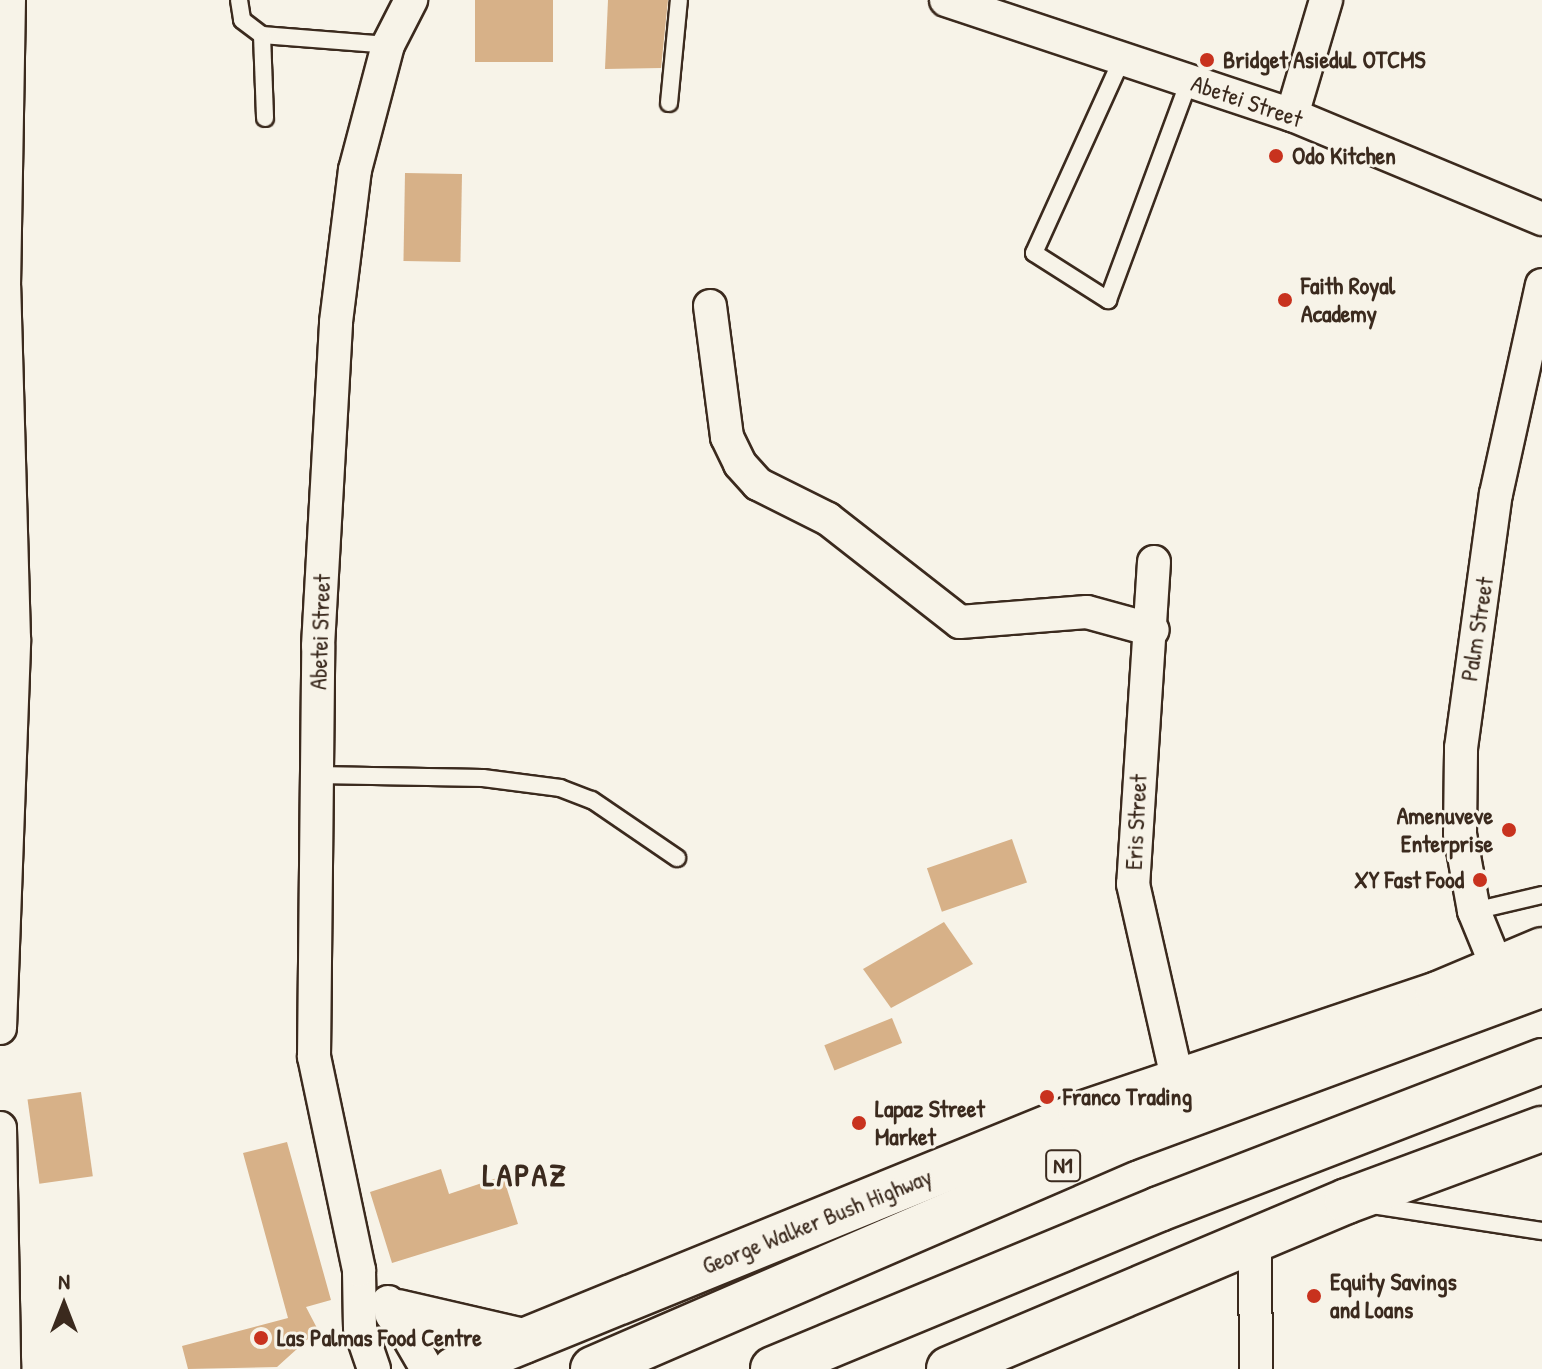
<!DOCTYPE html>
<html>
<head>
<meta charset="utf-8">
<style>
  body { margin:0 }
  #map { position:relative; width:1542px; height:1369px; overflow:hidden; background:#f7f3e8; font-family:"Patrick Hand",sans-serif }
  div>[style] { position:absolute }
  .building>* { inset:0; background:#d7b188; transform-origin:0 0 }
  .roads { filter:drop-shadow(2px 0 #3b2a1e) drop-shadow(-2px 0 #3b2a1e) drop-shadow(0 2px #3b2a1e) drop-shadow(0 -2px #3b2a1e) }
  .lane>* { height:16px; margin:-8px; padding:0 8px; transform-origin:8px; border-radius:8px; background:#f7f3e8 }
  .street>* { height:32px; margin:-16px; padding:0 16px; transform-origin:16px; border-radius:16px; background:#f7f3e8 }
  .secondary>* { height:44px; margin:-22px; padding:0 22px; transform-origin:22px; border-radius:22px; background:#f7f3e8 }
  .highway>* { height:44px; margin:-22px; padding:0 22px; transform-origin:22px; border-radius:22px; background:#f7f3e8 }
  .dots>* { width:22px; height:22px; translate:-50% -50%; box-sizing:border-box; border:4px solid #f7f3e8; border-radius:50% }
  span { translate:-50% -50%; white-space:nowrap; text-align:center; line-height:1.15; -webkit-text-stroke:6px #f7f3e8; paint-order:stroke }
  .shield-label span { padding:2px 6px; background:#f7f3e8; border:2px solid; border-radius:6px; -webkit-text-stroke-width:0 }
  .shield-label { font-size:22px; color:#3b2a1e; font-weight:700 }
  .poi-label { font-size:24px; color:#3b2a1e; font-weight:700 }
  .left { translate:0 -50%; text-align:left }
  .right { translate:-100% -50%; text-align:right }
  .street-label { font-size:24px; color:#3b2a1e }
  .district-label { font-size:32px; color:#3b2a1e; font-weight:700; letter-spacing:2px }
  .north { position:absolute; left:24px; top:1265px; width:80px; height:80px; -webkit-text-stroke:6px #f7f3e8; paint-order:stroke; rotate:0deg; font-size:22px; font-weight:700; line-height:32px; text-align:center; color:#3b2a1e }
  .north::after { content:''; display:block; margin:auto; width:28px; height:36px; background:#3b2a1e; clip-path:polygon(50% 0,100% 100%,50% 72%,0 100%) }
</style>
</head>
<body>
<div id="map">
  <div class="building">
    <i style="left:475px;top:0;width:78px;height:62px"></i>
    <i style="clip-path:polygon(608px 0,668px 0,661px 68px,605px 69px)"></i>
    <i style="left:405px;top:173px;width:57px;height:88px;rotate:1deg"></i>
    <i style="left:1012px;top:839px;width:46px;height:90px;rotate:71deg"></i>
    <i style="clip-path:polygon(944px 922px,973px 964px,891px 1008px,863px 969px)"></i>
    <i style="left:892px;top:1018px;width:27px;height:73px;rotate:68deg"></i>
    <i style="left:81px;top:1092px;width:85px;height:54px;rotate:82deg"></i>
    <i style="clip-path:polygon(287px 1142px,331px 1300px,306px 1307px,318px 1330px,277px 1367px,188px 1369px,182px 1346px,288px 1318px,243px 1153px)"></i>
    <i style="clip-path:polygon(441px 1169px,449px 1194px,503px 1176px,518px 1224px,392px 1263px,370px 1192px)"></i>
  </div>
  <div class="roads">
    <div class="lane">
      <i style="left:239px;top:0;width:20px;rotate:81deg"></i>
      <i style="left:242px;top:20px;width:25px;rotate:37deg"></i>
      <i style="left:262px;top:35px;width:126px;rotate:4.5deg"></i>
      <i style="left:262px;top:35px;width:83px;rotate:87.9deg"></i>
      <i style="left:1122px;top:59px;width:213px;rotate:114.4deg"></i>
      <i style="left:1034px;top:253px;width:88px;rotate:32.4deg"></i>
      <i style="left:1108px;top:300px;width:233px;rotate:-69.7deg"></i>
      <i style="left:669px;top:103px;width:103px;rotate:-84.5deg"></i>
      <i style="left:317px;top:775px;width:166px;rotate:1deg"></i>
      <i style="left:483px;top:778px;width:78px;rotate:7.4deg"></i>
      <i style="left:560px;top:788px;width:34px;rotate:21deg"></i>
      <i style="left:592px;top:800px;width:103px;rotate:34.3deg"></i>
      <i style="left:1474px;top:911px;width:70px;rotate:-13.2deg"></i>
      <i style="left:1372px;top:1205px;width:172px;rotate:8.7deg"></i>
    </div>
    <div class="street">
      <i style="left:946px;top:0;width:365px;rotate:18.4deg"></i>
      <i style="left:1292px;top:115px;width:271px;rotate:22.6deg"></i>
      <i style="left:1292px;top:115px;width:120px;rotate:-73.5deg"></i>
      <i style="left:710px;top:306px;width:132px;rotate:82.6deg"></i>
      <i style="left:727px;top:437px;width:30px;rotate:64deg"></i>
      <i style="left:740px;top:464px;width:27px;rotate:48deg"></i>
      <i style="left:758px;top:484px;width:78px;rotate:26.6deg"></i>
      <i style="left:828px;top:519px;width:167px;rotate:38deg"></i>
      <i style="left:960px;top:622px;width:127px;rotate:-4.5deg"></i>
      <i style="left:1087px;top:612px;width:68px;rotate:15.3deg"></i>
      <i style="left:1154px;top:562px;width:323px;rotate:93.7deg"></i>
      <i style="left:1133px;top:884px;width:198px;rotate:77.2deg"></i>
      <i style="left:1499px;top:972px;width:66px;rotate:-112.3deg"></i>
      <i style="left:1474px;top:911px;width:78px;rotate:-100.3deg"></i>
      <i style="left:1460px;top:834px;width:86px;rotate:-89.3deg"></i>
      <i style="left:1461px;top:748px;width:256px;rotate:-82.2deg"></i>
      <i style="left:1496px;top:494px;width:214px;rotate:-77.6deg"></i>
      <i style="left:0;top:1028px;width:389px;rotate:-87.9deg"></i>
      <i style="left:14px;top:639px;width:353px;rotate:-91.6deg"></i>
      <i style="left:4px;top:286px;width:286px;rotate:-89deg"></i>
      <i style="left:0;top:1128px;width:241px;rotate:89deg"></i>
      <i style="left:1255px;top:1240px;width:129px;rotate:89.6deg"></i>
      <i style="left:388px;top:1302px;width:78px;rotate:59.8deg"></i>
      <i style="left:374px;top:1369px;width:43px;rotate:-108.9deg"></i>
      <i style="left:360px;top:1328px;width:58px;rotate:-91deg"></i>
      <i style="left:359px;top:1270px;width:218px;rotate:-101.9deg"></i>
      <i style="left:314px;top:1057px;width:411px;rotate:-89.4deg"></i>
      <i style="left:318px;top:646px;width:324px;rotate:-86.8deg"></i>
      <i style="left:336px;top:322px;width:153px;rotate:-82.9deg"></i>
      <i style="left:355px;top:170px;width:129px;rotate:-75.2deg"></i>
      <i style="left:388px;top:45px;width:51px;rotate:-62.9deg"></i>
    </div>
    <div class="secondary">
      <i style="left:397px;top:1312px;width:129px;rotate:13deg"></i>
      <i style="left:455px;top:1369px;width:676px;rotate:-22.16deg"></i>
      <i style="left:1081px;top:1114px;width:377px;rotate:-18.6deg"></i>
      <i style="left:1438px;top:994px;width:113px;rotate:-22.9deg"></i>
      <i style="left:949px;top:1369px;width:432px;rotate:-22.9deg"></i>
      <i style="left:1347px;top:1201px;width:208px;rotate:-20.3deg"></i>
    </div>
    <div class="highway">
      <i style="left:593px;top:1369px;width:579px;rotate:-23.42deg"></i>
      <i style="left:1124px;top:1139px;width:446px;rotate:-20.3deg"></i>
      <i style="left:773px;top:1369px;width:418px;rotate:-22.5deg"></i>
      <i style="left:1159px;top:1209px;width:411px;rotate:-21.1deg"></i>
    </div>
  </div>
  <div class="dots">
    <i style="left:1207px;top:60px;background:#c8321e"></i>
    <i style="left:1276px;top:156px;background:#c8321e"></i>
    <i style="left:1285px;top:300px;background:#c8321e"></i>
    <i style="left:1509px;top:830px;background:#c8321e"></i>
    <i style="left:1480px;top:880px;background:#c8321e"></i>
    <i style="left:1047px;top:1097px;background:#c8321e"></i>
    <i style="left:859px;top:1123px;background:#c8321e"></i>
    <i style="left:1314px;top:1296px;background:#c8321e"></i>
    <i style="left:261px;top:1338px;background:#c8321e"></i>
  </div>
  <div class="shield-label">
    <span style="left:1063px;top:1166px">N1</span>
  </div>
  <div class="poi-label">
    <span class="left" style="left:1223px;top:60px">Bridget AsieduL OTCMS</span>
    <span class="left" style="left:1292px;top:156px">Odo Kitchen</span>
    <span class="left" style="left:1301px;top:300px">Faith Royal<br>Academy</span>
    <span class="right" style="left:1493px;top:830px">Amenuveve<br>Enterprise</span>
    <span class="right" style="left:1464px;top:880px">XY Fast Food</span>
    <span class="left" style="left:1063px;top:1097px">Franco Trading</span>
    <span class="left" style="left:875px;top:1123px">Lapaz Street<br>Market</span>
    <span class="left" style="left:1330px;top:1296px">Equity Savings<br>and Loans</span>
    <span class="left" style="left:277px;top:1338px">Las Palmas Food Centre</span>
  </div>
  <div class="street-label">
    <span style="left:1247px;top:101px;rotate:19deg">Abetei Street</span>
    <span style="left:1477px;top:629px;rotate:-81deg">Palm Street</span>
    <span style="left:320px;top:632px;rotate:-88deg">Abetei Street</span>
    <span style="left:1136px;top:822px;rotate:-87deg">Eris Street</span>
    <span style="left:817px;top:1221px;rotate:-22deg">George Walker Bush Highway</span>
  </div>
  <div class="district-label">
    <span style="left:525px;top:1175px">LAPAZ</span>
  </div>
  <div class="north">N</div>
</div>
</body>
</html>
